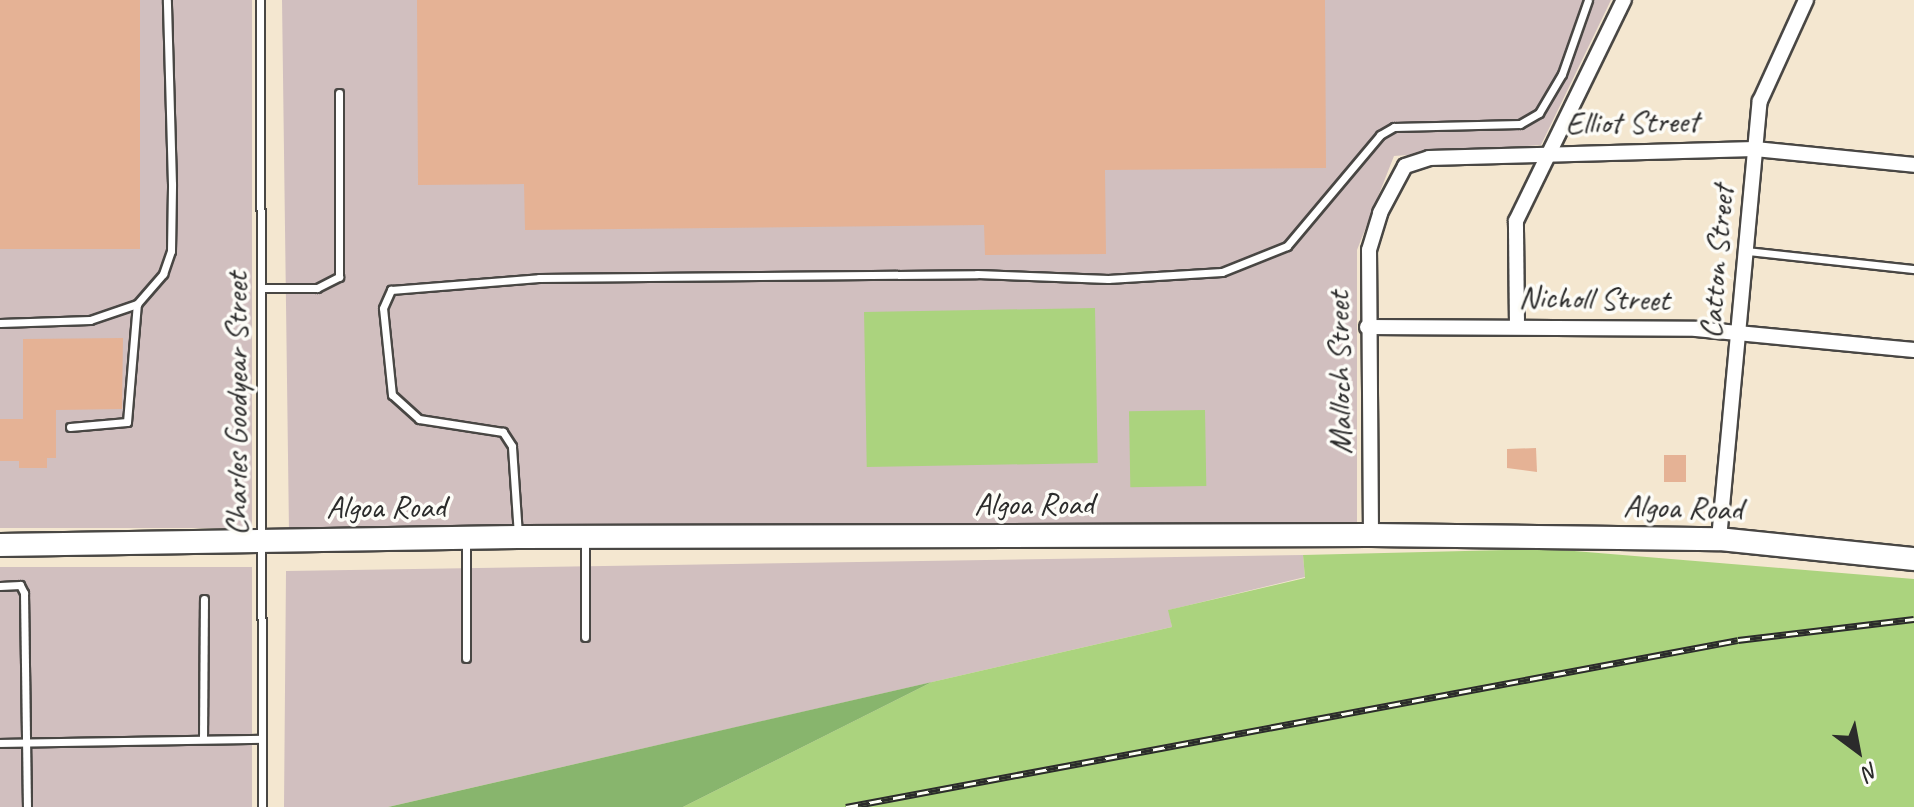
<!DOCTYPE html>
<html>
<head>
<meta charset="utf-8">
<style>
  body { margin:0 }
  #map { position:relative; width:1914px; height:807px; overflow:hidden; background:#f4e7d0; font-family:Caveat,sans-serif }
  div>[style] { position:absolute }
  .industrial>* { inset:0; background:#d1bfbf; transform-origin:0 0 }
  .green>* { inset:0; background:#abd37e; transform-origin:0 0 }
  .forest>* { inset:0; background:#88b56d }
  .building>* { inset:0; background:#e5b295; transform-origin:0 0 }
  .roads { filter:drop-shadow(2px 0 #494744) drop-shadow(-2px 0 #494744) drop-shadow(0 2px #494744) drop-shadow(0 -2px #494744) }
  .lane>* { height:7px; margin:-3.5px; padding:0 3.5px; transform-origin:3.5px; border-radius:3.5px; background:#fff }
  .street>* { height:14px; margin:-7px; padding:0 7px; transform-origin:7px; border-radius:7px; background:#fff }
  .secondary>* { height:22px; margin:-11px; padding:0 11px; transform-origin:11px; border-radius:11px; background:#fff }
  .rail>* { height:7px; margin-top:-3.5px; transform-origin:0; background:repeating-linear-gradient(90deg,#fdfcf7 0 12px,#2b2b2b 0 24px); box-sizing:border-box; border-block:2px solid #2b2b2b }
  span { translate:-50% -50%; white-space:nowrap; text-align:center; line-height:1.15; -webkit-text-stroke:7px #fdfcf7; paint-order:stroke }
  .street-label { font-size:32px; color:#2b2b2b }
  .north { position:absolute; left:1818px; top:711px; width:80px; height:80px; -webkit-text-stroke:6px #fdfcf7; paint-order:stroke; rotate:148deg; font-size:22px; font-weight:700; line-height:32px; text-align:center; color:#2b2b2b }
  .north::after { content:''; display:block; margin:auto; width:28px; height:36px; background:#2b2b2b; clip-path:polygon(50% 0,100% 100%,50% 72%,0 100%) }
</style>
</head>
<body>
<div id="map">
  <div class="industrial">
    <i style="left:0;top:0;width:252px;height:528px"></i>
    <i style="clip-path:polygon(282px 0,1611px 0,1541px 145px,1394px 156px,1357px 250px,1357px 530px,289px 532px)"></i>
    <i style="clip-path:polygon(1303px 555px,1305px 577px,1169px 610px,1172px 627px,388px 807px,284px 807px,286px 571px)"></i>
    <i style="left:252px;top:567px;width:240px;height:252px;rotate:90deg"></i>
  </div>
  <div class="green">
    <i style="left:1095px;top:308px;width:155px;height:231px;rotate:89deg"></i>
    <i style="left:1205px;top:410px;width:76px;height:76px;rotate:89deg"></i>
    <i style="clip-path:polygon(1550px 549px,1914px 579px,1914px 807px,683px 807px,932px 682px,1172px 627px,1168px 610px,1305px 578px,1303px 555px)"></i>
  </div>
  <div class="forest">
    <i style="clip-path:polygon(932px 682px,683px 807px,388px 807px)"></i>
  </div>
  <div class="building">
    <i style="left:0;top:0;width:140px;height:249px"></i>
    <i style="clip-path:polygon(417px 0,1325px 0,1326px 168px,1105px 170px,1106px 254px,985px 255px,984px 225px,525px 230px,524px 184px,418px 185px)"></i>
    <i style="clip-path:polygon(123px 338px,122px 409px,56px 410px,56px 458px,47px 458px,47px 468px,19px 468px,19px 461px,0 461px,0 419px,23px 419px,23px 339px)"></i>
    <i style="clip-path:polygon(1536px 448px,1537px 472px,1507px 468px,1507px 449px)"></i>
    <i style="left:1664px;top:455px;width:22px;height:27px"></i>
  </div>
  <div class="roads">
    <div class="lane">
      <i style="left:260px;top:0;width:807px;rotate:89.86deg"></i>
      <i style="left:1747px;top:251px;width:168px;rotate:6.2deg"></i>
      <i style="left:261px;top:288px;width:56px"></i>
      <i style="left:317px;top:288px;width:25px;rotate:-27deg"></i>
      <i style="left:339px;top:277px;width:184px;rotate:-90deg"></i>
      <i style="left:0;top:323px;width:90px;rotate:-1.9deg"></i>
      <i style="left:90px;top:320px;width:50px;rotate:-18.8deg"></i>
      <i style="left:137px;top:304px;width:40px;rotate:-49deg"></i>
      <i style="left:163px;top:274px;width:24px;rotate:-71deg"></i>
      <i style="left:171px;top:251px;width:67px;rotate:-89.1deg"></i>
      <i style="left:172px;top:184px;width:184px;rotate:-91.6deg"></i>
      <i style="left:70px;top:427px;width:57px;rotate:-5deg"></i>
      <i style="left:127px;top:422px;width:118px;rotate:-85.2deg"></i>
      <i style="left:518px;top:535px;width:89px;rotate:-93.9deg"></i>
      <i style="left:512px;top:446px;width:17px;rotate:-123deg"></i>
      <i style="left:503px;top:432px;width:85px;rotate:-171.2deg"></i>
      <i style="left:419px;top:419px;width:36px;rotate:-138deg"></i>
      <i style="left:392px;top:395px;width:87px;rotate:-95.9deg"></i>
      <i style="left:383px;top:308px;width:20px;rotate:-66deg"></i>
      <i style="left:391px;top:290px;width:148px;rotate:-4.6deg"></i>
      <i style="left:539px;top:278px;width:438px;rotate:-0.5deg"></i>
      <i style="left:977px;top:274px;width:131px;rotate:2.2deg"></i>
      <i style="left:1108px;top:279px;width:114px;rotate:-3.5deg"></i>
      <i style="left:1222px;top:272px;width:70px;rotate:-21.8deg"></i>
      <i style="left:1287px;top:246px;width:145px;rotate:-50deg"></i>
      <i style="left:1380px;top:135px;width:16px;rotate:-30deg"></i>
      <i style="left:1394px;top:127px;width:126px;rotate:-1.4deg"></i>
      <i style="left:1520px;top:124px;width:22px;rotate:-30deg"></i>
      <i style="left:1539px;top:113px;width:45px;rotate:-59.5deg"></i>
      <i style="left:1562px;top:74px;width:78px;rotate:-70.6deg"></i>
      <i style="left:466px;top:541px;width:117px;rotate:90deg"></i>
      <i style="left:0;top:586px;width:20px;rotate:-3deg"></i>
      <i style="left:20px;top:585px;width:9px;rotate:63deg"></i>
      <i style="left:24px;top:593px;width:214px;rotate:89.2deg"></i>
      <i style="left:585px;top:637px;width:97px;rotate:-90deg"></i>
      <i style="left:203px;top:739px;width:140px;rotate:-89.6deg"></i>
      <i style="left:0;top:743px;width:262px;rotate:-0.9deg"></i>
    </div>
    <div class="street">
      <i style="left:1517px;top:325px;width:104px;rotate:-90.6deg"></i>
      <i style="left:1516px;top:221px;width:246px;rotate:-64deg"></i>
      <i style="left:1367px;top:327px;width:329px;rotate:0.3deg"></i>
      <i style="left:1696px;top:329px;width:219px;rotate:5.5deg"></i>
      <i style="left:1371px;top:535px;width:285px;rotate:-90.4deg"></i>
      <i style="left:1369px;top:250px;width:39px;rotate:-73deg"></i>
      <i style="left:1380px;top:213px;width:53px;rotate:-62deg"></i>
      <i style="left:1405px;top:166px;width:25px;rotate:-18deg"></i>
      <i style="left:1429px;top:158px;width:326px;rotate:-1.6deg"></i>
      <i style="left:1755px;top:149px;width:160px;rotate:5.7deg"></i>
      <i style="left:1719px;top:539px;width:440px;rotate:-84.7deg"></i>
      <i style="left:1760px;top:101px;width:111px;rotate:-65.5deg"></i>
    </div>
    <div class="secondary">
      <i style="left:0;top:545px;width:518px;rotate:-0.88deg"></i>
      <i style="left:518px;top:537px;width:853px;rotate:-0.13deg"></i>
      <i style="left:1371px;top:535px;width:348px;rotate:0.7deg"></i>
      <i style="left:1719px;top:539px;width:196px;rotate:5.9deg"></i>
    </div>
  </div>
  <div class="rail">
    <i style="left:846px;top:807px;width:907px;rotate:-10.6deg"></i>
    <i style="left:1738px;top:640px;width:177px;rotate:-6.8deg"></i>
  </div>
  <div class="street-label">
    <span style="left:1632px;top:123px;rotate:-1deg">Elliot Street</span>
    <span style="left:1717px;top:262px;rotate:-85deg">Catton Street</span>
    <span style="left:1594px;top:299px;rotate:1deg">Nicholl Street</span>
    <span style="left:1340px;top:373px;rotate:-91deg">Malloch Street</span>
    <span style="left:237px;top:404px;rotate:-90deg">Charles Goodyear Street</span>
    <span style="left:1034px;top:504px">Algoa Road</span>
    <span style="left:386px;top:507px">Algoa Road</span>
    <span style="left:1683px;top:508px;rotate:2deg">Algoa Road</span>
  </div>
  <div class="north">N</div>
</div>
</body>
</html>
